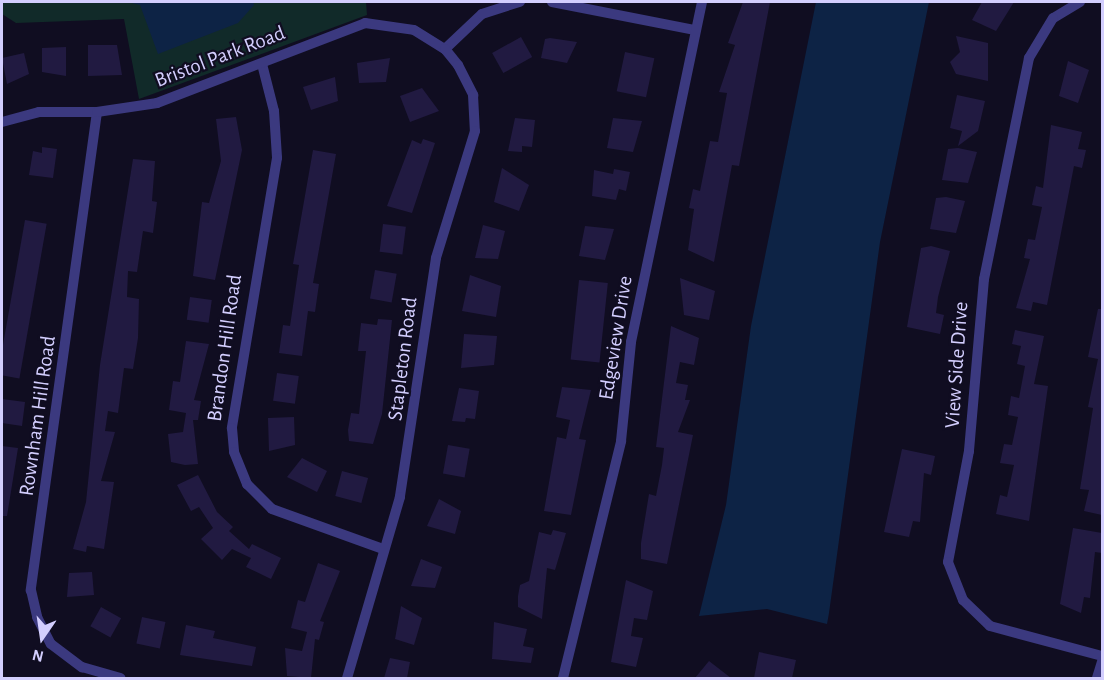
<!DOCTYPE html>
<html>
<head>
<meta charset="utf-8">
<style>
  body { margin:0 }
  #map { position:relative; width:1104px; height:680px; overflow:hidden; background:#100d21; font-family:"Alegreya Sans",sans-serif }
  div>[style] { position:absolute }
  .green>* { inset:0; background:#112a29 }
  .water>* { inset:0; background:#0d2345 }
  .building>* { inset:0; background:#211a41; transform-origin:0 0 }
  .minor>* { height:10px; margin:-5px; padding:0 5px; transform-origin:5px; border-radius:5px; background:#3b397f }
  span { translate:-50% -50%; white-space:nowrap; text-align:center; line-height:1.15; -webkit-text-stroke:4.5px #100d21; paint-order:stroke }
  .street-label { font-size:21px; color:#d3cefe }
  .frame { position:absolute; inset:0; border:3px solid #d3cefe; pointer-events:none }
  .north { position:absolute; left:12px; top:608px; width:60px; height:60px; -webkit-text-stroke:4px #100d21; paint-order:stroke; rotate:193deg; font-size:16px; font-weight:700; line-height:24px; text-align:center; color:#d3cefe }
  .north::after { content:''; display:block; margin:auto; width:21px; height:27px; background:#d3cefe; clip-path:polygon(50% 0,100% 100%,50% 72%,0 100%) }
</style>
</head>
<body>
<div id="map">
  <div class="green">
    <i style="clip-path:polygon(2px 2px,366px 2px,367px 15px,139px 99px,124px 19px,16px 23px,2px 14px)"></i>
  </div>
  <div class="water">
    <i style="clip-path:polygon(128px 2px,253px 2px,254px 5px,238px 23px,158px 54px,140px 5px)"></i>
    <i style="clip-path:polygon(816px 2px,929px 2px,880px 242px,829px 613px,827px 624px,767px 609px,699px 616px,726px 505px,751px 326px)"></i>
  </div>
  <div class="building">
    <i style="clip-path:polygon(743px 2px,770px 2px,739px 166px,732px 165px,714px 262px,688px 250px,694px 209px,689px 208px,693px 189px,700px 191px,710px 141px,718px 142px,727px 93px,719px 92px,735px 45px,728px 43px)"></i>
    <i style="clip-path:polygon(982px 2px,1014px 2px,996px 31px,972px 20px)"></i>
    <i style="clip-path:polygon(956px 36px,988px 43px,988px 81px,956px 74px,950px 62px,960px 52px)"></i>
    <i style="left:521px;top:37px;width:23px;height:33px;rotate:61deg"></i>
    <i style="clip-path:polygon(550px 38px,577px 42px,567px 63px,541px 58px,545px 39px)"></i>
    <i style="clip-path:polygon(88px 45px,117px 45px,122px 75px,88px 76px)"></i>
    <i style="clip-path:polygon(66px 47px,66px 76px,42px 72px,42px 48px)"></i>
    <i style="left:625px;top:52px;width:30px;height:40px;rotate:12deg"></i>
    <i style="clip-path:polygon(24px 53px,29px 74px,7px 84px,2px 58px)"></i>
    <i style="clip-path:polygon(390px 58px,386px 82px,359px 83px,357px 63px)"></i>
    <i style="clip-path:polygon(1068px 61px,1089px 70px,1078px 103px,1059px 96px)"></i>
    <i style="clip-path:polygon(335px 77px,338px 101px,311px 110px,303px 87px)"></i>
    <i style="clip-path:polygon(422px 88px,439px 111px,410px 122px,400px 96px)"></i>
    <i style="clip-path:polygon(957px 95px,985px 101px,978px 131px,958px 146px,962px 131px,950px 128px)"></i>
    <i style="clip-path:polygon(236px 117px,242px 150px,215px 280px,193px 276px,202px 202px,209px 203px,221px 161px,216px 119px)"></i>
    <i style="clip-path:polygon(515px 118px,535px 120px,532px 147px,522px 146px,522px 152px,508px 151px)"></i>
    <i style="clip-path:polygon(613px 118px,642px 121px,633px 152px,607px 148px)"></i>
    <i style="clip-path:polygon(1051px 125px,1082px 132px,1078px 149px,1086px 150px,1082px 168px,1074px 166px,1047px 305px,1033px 302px,1031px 311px,1016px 308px,1030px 259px,1024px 258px,1028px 239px,1035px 240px,1042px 207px,1032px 205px,1036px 186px,1043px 188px)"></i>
    <i style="clip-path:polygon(423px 139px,435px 143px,412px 213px,387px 206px,412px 140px,421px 144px)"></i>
    <i style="clip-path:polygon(42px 147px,57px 149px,53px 178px,29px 175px,33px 151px,42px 153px)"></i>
    <i style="clip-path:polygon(958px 148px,977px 152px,968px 183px,942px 180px,948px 149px)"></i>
    <i style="clip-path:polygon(313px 150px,336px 154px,313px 283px,319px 284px,315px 312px,308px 311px,302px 356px,279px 353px,283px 325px,290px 326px,299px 265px,293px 264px)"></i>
    <i style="clip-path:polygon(133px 159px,155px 161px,152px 201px,157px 202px,153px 233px,143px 231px,137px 272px,128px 271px,127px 297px,139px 299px,138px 338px,133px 369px,124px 368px,118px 413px,108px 411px,105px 431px,115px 432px,101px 481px,114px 482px,104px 549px,87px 546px,86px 552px,73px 549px,86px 502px,100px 365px)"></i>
    <i style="clip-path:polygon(502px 168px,529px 185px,519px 211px,494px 202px)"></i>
    <i style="clip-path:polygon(614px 169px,630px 172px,626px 191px,619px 189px,616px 200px,592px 196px,594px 170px,613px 174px)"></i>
    <i style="clip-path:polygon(946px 197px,965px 201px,956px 233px,930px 229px,936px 198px)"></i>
    <i style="left:25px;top:220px;width:22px;height:157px;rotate:10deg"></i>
    <i style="left:383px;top:224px;width:23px;height:28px;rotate:7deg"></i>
    <i style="clip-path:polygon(483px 225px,505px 231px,498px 259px,475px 258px)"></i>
    <i style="clip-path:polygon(585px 226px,614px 229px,605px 260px,579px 256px)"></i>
    <i style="clip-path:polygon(931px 246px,950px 251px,938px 297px,936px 313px,944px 315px,940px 334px,907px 327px,921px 248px)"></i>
    <i style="left:375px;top:270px;width:22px;height:29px;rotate:10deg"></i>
    <i style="clip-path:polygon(470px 275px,501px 286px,496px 317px,462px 311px)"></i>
    <i style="clip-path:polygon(680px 278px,715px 291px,709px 320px,684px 315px)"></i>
    <i style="left:579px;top:280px;width:29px;height:80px;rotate:6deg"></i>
    <i style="left:190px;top:297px;width:22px;height:23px;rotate:8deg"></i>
    <i style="clip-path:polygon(1098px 309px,1102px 309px,1102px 515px,1084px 511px,1089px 490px,1080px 489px,1093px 408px,1088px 407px,1098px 359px,1088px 357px)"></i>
    <i style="clip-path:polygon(378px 319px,392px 320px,382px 414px,373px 444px,349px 441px,348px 430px,351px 413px,359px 414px,366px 351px,358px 351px,361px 323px,377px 325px)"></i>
    <i style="clip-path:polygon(671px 326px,699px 338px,694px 365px,680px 362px,676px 383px,688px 385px,685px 400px,690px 400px,678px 432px,693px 435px,667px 564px,641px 559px,641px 543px,649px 494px,656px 496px,662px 465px,664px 448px,656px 447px)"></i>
    <i style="clip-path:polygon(1015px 330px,1044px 336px,1034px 384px,1048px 386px,1029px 521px,996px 514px,1000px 495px,1007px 497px,1014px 465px,1000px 463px,1004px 444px,1012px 445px,1018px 417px,1008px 415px,1011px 396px,1019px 398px,1025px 366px,1017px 364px,1021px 346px,1012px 344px)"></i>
    <i style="clip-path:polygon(464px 334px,497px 336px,494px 365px,461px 368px)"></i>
    <i style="clip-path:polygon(186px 341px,209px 344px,194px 400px,201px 401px,198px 420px,193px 420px,198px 464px,185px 465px,171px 462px,168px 434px,183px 432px,186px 413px,169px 410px,173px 381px,180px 382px)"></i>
    <i style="left:277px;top:373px;width:22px;height:28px;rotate:8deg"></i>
    <i style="clip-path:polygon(562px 387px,591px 390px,579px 439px,586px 440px,571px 515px,544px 511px,557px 437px,566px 439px,570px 420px,556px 417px)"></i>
    <i style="clip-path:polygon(459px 388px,479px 391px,475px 419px,466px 418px,465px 422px,452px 421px)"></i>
    <i style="clip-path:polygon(2px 399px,25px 402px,22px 426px,2px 423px)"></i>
    <i style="clip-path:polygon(294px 417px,295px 445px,269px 451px,268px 418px)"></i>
    <i style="left:448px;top:445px;width:22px;height:29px;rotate:10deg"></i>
    <i style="clip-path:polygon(2px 446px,18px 448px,7px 516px,2px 516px)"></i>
    <i style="clip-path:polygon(902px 449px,935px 456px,931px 475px,924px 473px,920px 522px,913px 521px,909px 537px,884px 532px)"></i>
    <i style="clip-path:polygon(302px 458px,327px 471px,317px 492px,287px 477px)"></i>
    <i style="left:342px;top:471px;width:27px;height:26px;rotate:15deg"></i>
    <i style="clip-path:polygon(198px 475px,217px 512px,233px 527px,229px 531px,249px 549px,252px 544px,281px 558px,271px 579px,246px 567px,251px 558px,232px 549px,222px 560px,201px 539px,213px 528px,199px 507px,191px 511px,177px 485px)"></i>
    <i style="clip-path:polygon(439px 499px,461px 511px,455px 534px,427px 526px)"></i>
    <i style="clip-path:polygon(1073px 528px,1102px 533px,1102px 553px,1095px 552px,1090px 598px,1084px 597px,1081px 613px,1060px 604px)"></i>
    <i style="clip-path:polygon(553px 530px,566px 533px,555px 570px,547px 568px,542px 619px,518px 607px,518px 596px,520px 585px,529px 581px,539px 532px,551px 535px)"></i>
    <i style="clip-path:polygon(421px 559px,442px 567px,435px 588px,411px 586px)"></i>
    <i style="clip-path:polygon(318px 563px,340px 571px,320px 621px,324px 622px,319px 640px,315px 639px,311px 678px,287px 676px,285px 648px,302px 651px,307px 632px,291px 628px,298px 600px,305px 602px)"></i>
    <i style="clip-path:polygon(92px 572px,94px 595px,67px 597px,69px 573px)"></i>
    <i style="clip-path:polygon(626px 580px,653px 591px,647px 620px,634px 618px,631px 636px,643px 638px,636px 667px,611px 662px)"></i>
    <i style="clip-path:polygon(401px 606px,422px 618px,414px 645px,395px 639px)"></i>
    <i style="left:101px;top:607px;width:23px;height:22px;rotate:29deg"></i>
    <i style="left:142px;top:617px;width:24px;height:27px;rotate:12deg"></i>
    <i style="clip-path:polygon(494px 622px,527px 629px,523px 646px,534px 648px,531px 663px,492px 659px)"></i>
    <i style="clip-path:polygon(186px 625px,215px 631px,213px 638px,256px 647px,252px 666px,180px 655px)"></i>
    <i style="clip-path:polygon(759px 652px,796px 660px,792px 678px,754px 678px)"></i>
    <i style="clip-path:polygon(390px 658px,410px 662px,407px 678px,384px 678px)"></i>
    <i style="clip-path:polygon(709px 661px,731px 678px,695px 678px)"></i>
  </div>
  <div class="minor">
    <i style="left:552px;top:2px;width:146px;rotate:11.1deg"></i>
    <i style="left:1080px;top:2px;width:31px;rotate:149deg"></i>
    <i style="left:1053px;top:18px;width:47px;rotate:121deg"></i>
    <i style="left:1029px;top:58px;width:226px;rotate:101.5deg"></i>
    <i style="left:984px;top:279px;width:173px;rotate:95deg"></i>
    <i style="left:969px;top:451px;width:113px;rotate:100.7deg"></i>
    <i style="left:948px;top:562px;width:41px;rotate:68.5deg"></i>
    <i style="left:963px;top:600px;width:37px;rotate:44deg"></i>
    <i style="left:990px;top:626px;width:116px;rotate:15deg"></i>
    <i style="left:445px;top:49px;width:51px;rotate:-43.4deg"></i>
    <i style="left:482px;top:14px;width:40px;rotate:-18deg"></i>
    <i style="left:262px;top:64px;width:49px;rotate:75.7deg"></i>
    <i style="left:274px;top:111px;width:47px;rotate:86.3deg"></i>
    <i style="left:277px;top:158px;width:274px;rotate:99.5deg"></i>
    <i style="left:232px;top:428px;width:24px;rotate:85deg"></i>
    <i style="left:234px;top:452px;width:35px;rotate:68deg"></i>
    <i style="left:247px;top:484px;width:35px;rotate:45deg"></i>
    <i style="left:272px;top:509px;width:118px;rotate:19.8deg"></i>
    <i style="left:97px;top:112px;width:483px;rotate:97.9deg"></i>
    <i style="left:31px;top:590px;width:28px;rotate:77deg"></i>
    <i style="left:37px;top:617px;width:30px;rotate:63deg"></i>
    <i style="left:51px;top:644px;width:39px;rotate:37deg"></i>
    <i style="left:82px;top:667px;width:40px;rotate:16deg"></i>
    <i style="left:2px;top:122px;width:38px;rotate:-15deg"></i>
    <i style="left:39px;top:112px;width:58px"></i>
    <i style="left:97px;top:112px;width:61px;rotate:-8.5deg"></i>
    <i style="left:157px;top:103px;width:223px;rotate:-21deg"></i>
    <i style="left:365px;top:23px;width:49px;rotate:8.1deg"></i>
    <i style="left:414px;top:30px;width:36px;rotate:32deg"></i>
    <i style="left:445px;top:49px;width:21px;rotate:51deg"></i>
    <i style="left:458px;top:65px;width:34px;rotate:63deg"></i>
    <i style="left:473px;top:95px;width:36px;rotate:87deg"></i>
    <i style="left:475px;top:131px;width:133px;rotate:107.1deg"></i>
    <i style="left:436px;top:258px;width:242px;rotate:98.6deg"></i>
    <i style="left:400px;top:497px;width:189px;rotate:106.3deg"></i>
    <i style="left:563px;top:678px;width:244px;rotate:-76.2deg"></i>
    <i style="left:621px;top:441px;width:100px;rotate:-84.2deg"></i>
    <i style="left:631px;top:342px;width:347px;rotate:-78.2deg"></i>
    <i style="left:1097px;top:678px;width:17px;rotate:-73deg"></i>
  </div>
  <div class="street-label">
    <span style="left:220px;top:57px;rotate:-21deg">Bristol Park Road</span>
    <span style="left:616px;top:338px;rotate:-81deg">Edgeview Drive</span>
    <span style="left:225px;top:348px;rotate:-82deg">Brandon Hill Road</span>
    <span style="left:403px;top:359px;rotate:-83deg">Stapleton Road</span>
    <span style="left:957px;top:365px;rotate:-86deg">View Side Drive</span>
    <span style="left:38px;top:416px;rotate:-82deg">Rownham Hill Road</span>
  </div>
  <div class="frame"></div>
  <div class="north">N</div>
</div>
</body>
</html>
